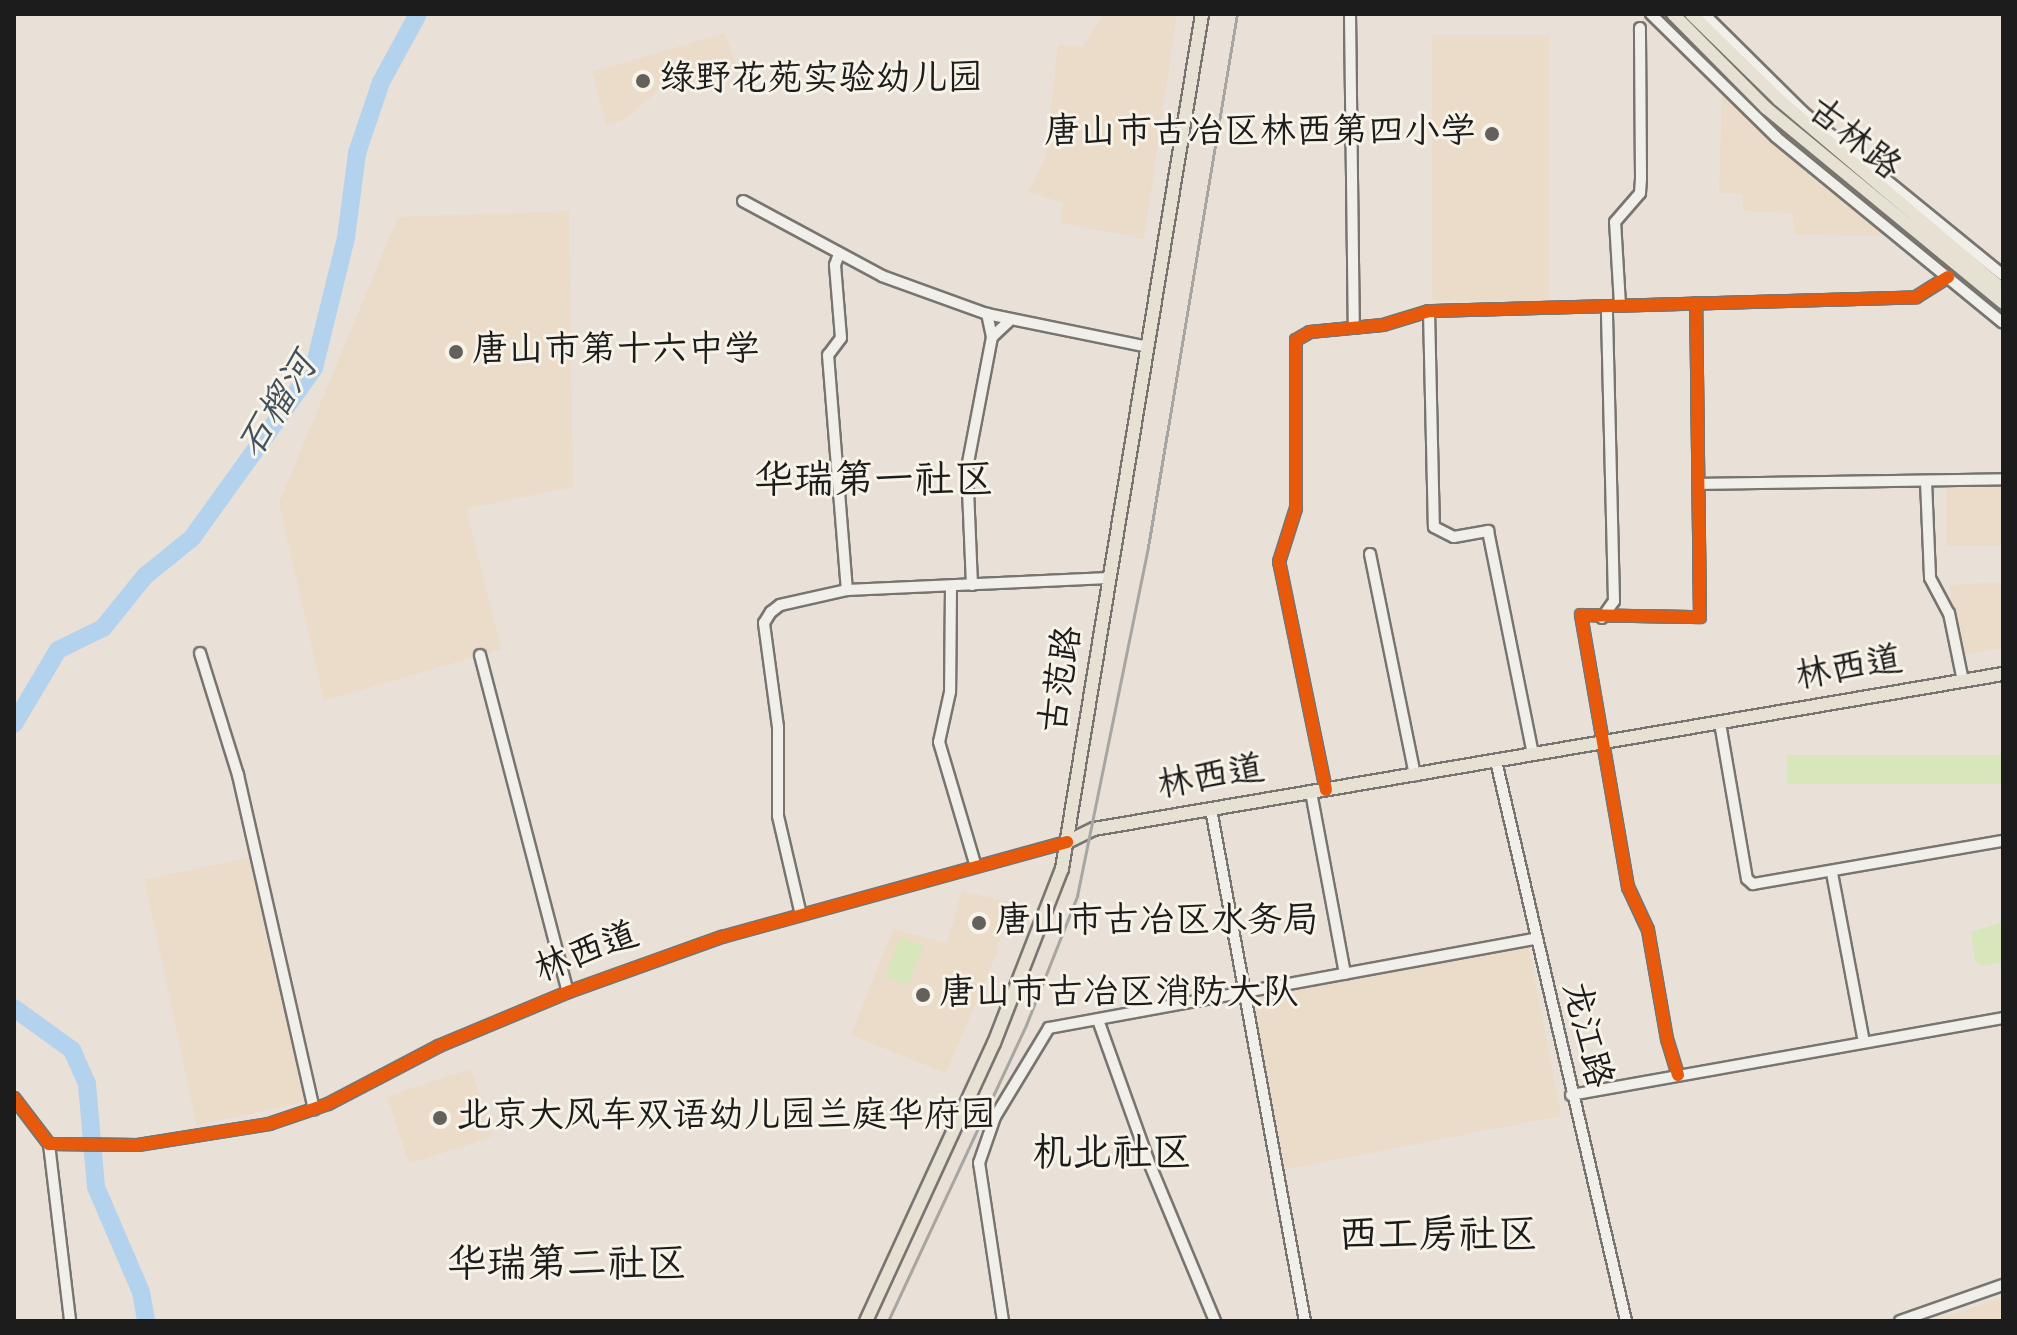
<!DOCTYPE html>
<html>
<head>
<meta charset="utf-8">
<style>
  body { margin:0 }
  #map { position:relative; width:2017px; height:1335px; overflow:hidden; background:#e9e1d7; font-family:"Indie Flower","LXGW WenKai TC",sans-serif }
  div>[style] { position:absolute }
  .built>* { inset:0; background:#ebdbc9; transform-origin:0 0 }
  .green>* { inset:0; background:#d7e6bb; transform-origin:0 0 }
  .river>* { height:18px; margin:-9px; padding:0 9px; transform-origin:9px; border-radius:9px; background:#b3d2ee }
  .roads { filter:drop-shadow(2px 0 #787570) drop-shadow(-2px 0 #787570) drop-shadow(0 2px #787570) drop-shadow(0 -2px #787570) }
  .minor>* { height:10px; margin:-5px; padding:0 5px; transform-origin:5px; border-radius:5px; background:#f1efea }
  .major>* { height:12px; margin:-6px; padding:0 6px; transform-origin:6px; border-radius:6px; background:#e6e1d2 }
  .rail>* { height:3px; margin:-1.5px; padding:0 1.5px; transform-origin:1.5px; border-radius:1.5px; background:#a8a6a2 }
  .cycleway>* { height:12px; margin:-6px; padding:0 6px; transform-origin:6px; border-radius:6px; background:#e8590c }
  .dots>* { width:22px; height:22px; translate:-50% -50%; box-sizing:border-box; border:4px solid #f7f3e8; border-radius:50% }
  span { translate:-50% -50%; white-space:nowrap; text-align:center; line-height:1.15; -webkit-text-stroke:6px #f7f3e8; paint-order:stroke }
  .poi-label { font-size:36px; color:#1c1c1c }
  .left { translate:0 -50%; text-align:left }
  .right { translate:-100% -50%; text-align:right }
  .street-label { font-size:36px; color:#1c1c1c }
  .water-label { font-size:38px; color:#42515e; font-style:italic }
  .quarter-label { font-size:40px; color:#1c1c1c }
  .frame { position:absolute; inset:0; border:16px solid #1c1c1c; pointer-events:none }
</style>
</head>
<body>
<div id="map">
  <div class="built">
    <i style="clip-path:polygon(1104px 14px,1177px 14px,1144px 239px,1061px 223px,1063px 203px,1029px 192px,1045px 158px,1058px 45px,1083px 46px)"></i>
    <i style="clip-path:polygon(725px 33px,737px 69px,659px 90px,623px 120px,606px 125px,592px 72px)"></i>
    <i style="left:1549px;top:35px;width:266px;height:117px;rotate:90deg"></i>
    <i style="clip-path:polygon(1722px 94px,1885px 236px,1795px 235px,1793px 213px,1743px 211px,1742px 194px,1719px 193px)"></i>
    <i style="clip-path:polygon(569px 211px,573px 487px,466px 509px,501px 649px,324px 701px,279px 503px,398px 217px)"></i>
    <i style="left:2003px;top:473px;width:73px;height:57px;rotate:90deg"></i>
    <i style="clip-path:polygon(2003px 582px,2003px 648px,1953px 657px,1950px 585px)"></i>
    <i style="left:255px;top:856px;width:251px;height:113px;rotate:78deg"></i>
    <i style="clip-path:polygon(962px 891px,1010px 902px,996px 955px,946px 1073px,851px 1035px,893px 929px,947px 943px)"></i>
    <i style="left:1528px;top:945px;width:174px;height:281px;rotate:79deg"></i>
    <i style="left:471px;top:1069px;width:71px;height:88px;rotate:72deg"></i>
    <i style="clip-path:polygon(2003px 1297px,2003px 1321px,1942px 1321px,1941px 1319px)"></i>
  </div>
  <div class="green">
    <i style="left:2003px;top:755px;width:29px;height:216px;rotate:90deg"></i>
    <i style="clip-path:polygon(2003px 922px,2003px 962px,1982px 966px,1975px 960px,1971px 932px)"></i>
    <i style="left:901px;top:937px;width:24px;height:42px;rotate:22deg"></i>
  </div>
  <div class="river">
    <i style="left:14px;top:724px;width:86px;rotate:-59.3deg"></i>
    <i style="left:58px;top:650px;width:50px;rotate:-26.1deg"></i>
    <i style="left:103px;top:628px;width:67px;rotate:-51.1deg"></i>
    <i style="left:145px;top:576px;width:60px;rotate:-39deg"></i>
    <i style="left:192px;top:538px;width:209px;rotate:-54.3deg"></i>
    <i style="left:314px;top:368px;width:134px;rotate:-76.2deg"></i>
    <i style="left:346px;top:238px;width:86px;rotate:-82.6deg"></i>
    <i style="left:357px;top:153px;width:75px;rotate:-71.3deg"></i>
    <i style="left:381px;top:82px;width:77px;rotate:-61.4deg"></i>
    <i style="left:14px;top:1008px;width:72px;rotate:35.9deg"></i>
    <i style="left:72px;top:1050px;width:37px;rotate:66deg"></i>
    <i style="left:87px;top:1084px;width:103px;rotate:85deg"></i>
    <i style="left:96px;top:1187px;width:114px;rotate:66.8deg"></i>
    <i style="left:141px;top:1292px;width:29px;rotate:80deg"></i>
  </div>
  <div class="roads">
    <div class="minor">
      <i style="left:1350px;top:14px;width:314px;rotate:89.3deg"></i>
      <i style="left:1651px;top:14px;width:175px;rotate:44.5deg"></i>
      <i style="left:1776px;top:137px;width:293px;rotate:39.3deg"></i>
      <i style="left:1704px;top:14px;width:139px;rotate:44.7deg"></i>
      <i style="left:1803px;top:112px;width:258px;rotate:39.2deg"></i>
      <i style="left:743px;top:201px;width:158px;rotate:28.3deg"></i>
      <i style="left:882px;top:276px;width:112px;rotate:19.9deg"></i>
      <i style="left:987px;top:314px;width:164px;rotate:11.6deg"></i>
      <i style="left:839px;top:254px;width:12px;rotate:110deg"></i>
      <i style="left:835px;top:265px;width:73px;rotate:85.3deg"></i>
      <i style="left:841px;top:338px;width:21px;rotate:127deg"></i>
      <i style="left:828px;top:355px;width:236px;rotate:85.4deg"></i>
      <i style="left:1620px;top:305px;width:83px;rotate:-93.4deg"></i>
      <i style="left:1615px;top:222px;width:38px;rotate:-49deg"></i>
      <i style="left:1640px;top:193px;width:15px;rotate:-86deg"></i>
      <i style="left:1641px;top:178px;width:150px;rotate:-90.4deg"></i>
      <i style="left:1429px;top:311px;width:216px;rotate:88.7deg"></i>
      <i style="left:1434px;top:527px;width:22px;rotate:27deg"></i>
      <i style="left:1454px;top:537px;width:35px;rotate:-10deg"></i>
      <i style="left:1488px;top:531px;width:228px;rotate:78.6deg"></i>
      <i style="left:992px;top:337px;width:23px;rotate:-43deg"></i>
      <i style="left:1926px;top:481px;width:97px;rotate:87.6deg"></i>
      <i style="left:1930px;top:578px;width:40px;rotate:62deg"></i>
      <i style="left:1949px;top:613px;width:69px;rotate:78.4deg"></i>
      <i style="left:1699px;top:484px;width:304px;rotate:-0.9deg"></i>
      <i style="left:1370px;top:554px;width:226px;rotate:78.5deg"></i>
      <i style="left:972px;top:585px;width:117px;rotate:-92.4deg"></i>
      <i style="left:967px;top:468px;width:133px;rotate:-79.2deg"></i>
      <i style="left:992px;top:337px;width:24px;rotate:-102deg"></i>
      <i style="left:951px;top:586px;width:106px;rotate:90.5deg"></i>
      <i style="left:950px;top:692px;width:51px;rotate:102.4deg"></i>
      <i style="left:939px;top:742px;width:130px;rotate:73.5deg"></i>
      <i style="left:1602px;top:618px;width:21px;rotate:-55deg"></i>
      <i style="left:1614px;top:601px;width:295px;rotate:-91.4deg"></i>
      <i style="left:200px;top:653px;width:128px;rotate:72.7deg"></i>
      <i style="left:238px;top:775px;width:343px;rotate:77.2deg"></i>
      <i style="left:480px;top:655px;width:348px;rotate:75.4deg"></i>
      <i style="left:1720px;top:723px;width:158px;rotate:80.2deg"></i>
      <i style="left:1747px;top:879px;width:8px;rotate:40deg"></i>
      <i style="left:1753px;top:884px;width:254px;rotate:-9.8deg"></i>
      <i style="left:1496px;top:761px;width:575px;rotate:76.93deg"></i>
      <i style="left:1326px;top:790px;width:233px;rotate:-101.6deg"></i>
      <i style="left:1279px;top:562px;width:57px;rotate:-72.5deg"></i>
      <i style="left:1296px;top:508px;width:168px;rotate:-90deg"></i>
      <i style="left:1296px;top:340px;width:16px;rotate:-30deg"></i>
      <i style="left:1310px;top:332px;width:73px;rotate:-5.5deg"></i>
      <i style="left:1383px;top:325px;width:48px;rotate:-16.9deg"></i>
      <i style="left:1429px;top:311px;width:487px;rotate:-1.6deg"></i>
      <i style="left:1916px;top:297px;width:38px;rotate:-32deg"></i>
      <i style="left:1311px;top:792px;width:185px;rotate:79.4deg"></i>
      <i style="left:1211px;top:809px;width:521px;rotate:79.6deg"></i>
      <i style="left:1832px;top:873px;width:172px;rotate:79.3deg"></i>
      <i style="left:801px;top:915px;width:102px;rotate:-103.1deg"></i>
      <i style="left:778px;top:816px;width:89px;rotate:-90deg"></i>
      <i style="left:778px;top:727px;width:105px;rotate:-97.7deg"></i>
      <i style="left:764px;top:623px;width:13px;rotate:-58deg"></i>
      <i style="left:771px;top:612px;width:11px;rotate:-38deg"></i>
      <i style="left:780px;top:605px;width:69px;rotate:-12.6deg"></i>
      <i style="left:847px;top:590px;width:262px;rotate:-2.6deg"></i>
      <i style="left:1098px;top:1020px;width:149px;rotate:70.3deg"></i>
      <i style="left:1148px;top:1160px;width:174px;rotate:67.4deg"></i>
      <i style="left:1678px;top:1075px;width:38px;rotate:-107deg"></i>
      <i style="left:1667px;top:1039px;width:111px;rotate:-99.9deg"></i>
      <i style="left:1648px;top:930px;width:47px;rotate:-114.9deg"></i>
      <i style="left:1628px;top:887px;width:276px;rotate:-99.8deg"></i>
      <i style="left:1581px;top:615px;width:119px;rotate:1deg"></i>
      <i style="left:1700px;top:617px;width:314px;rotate:-90.7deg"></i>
      <i style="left:1571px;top:1095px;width:439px;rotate:-10.1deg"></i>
      <i style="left:14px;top:1098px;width:58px;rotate:52.7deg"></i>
      <i style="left:49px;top:1144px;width:89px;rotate:0.6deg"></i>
      <i style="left:138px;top:1145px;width:133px;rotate:-9.1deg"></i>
      <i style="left:269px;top:1124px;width:62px;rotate:-18.7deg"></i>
      <i style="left:328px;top:1104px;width:125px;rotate:-27.6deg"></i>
      <i style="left:439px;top:1046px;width:140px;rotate:-22.7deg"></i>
      <i style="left:568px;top:992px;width:164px;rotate:-19.7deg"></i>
      <i style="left:722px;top:937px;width:358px;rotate:-15.4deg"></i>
      <i style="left:49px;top:1144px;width:178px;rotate:83.2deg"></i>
      <i style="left:1003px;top:1321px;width:160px;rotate:-98.6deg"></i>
      <i style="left:979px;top:1163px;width:49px;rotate:-70.8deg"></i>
      <i style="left:995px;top:1117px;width:104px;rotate:-58.8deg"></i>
      <i style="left:1049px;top:1028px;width:492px;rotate:-10.4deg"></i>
      <i style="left:1900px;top:1321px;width:109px;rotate:-19.3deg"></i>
    </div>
    <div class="major">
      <i style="left:1673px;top:14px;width:132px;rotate:45.3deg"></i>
      <i style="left:1766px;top:108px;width:307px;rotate:39.4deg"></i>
      <i style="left:1691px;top:14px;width:123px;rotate:44.3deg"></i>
      <i style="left:1779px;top:100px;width:294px;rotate:40.3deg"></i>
      <i style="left:1067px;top:842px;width:30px;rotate:-26deg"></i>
      <i style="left:1094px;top:829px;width:922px;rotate:-9.68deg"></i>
      <i style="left:866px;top:1321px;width:306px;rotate:-65.3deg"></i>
      <i style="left:994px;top:1043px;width:187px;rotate:-68.7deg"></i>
      <i style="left:1062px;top:869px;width:866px;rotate:-80.7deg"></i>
    </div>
  </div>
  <div class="rail">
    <i style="left:888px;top:1321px;width:327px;rotate:-65deg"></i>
    <i style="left:1026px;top:1025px;width:139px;rotate:-68.4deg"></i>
    <i style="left:1077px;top:896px;width:356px;rotate:-78.5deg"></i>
    <i style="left:1148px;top:547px;width:540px;rotate:-80.52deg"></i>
  </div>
  <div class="cycleway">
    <i style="left:1326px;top:790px;width:233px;rotate:-101.6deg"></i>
    <i style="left:1279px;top:562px;width:57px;rotate:-72.5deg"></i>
    <i style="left:1296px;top:508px;width:168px;rotate:-90deg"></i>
    <i style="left:1296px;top:340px;width:16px;rotate:-30deg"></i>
    <i style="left:1310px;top:332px;width:73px;rotate:-5.5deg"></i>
    <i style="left:1383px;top:325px;width:48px;rotate:-16.9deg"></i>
    <i style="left:1429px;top:311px;width:487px;rotate:-1.6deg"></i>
    <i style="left:1916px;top:297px;width:38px;rotate:-32deg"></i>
    <i style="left:1678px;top:1075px;width:38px;rotate:-107deg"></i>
    <i style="left:1667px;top:1039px;width:111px;rotate:-99.9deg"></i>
    <i style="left:1648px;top:930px;width:47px;rotate:-114.9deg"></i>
    <i style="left:1628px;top:887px;width:276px;rotate:-99.8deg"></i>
    <i style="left:1581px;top:615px;width:119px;rotate:1deg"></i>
    <i style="left:1700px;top:617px;width:314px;rotate:-90.7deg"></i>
    <i style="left:14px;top:1098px;width:58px;rotate:52.7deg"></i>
    <i style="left:49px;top:1144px;width:89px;rotate:0.6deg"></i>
    <i style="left:138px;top:1145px;width:133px;rotate:-9.1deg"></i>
    <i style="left:269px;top:1124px;width:62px;rotate:-18.7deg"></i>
    <i style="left:328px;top:1104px;width:125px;rotate:-27.6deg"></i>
    <i style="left:439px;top:1046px;width:140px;rotate:-22.7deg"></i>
    <i style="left:568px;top:992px;width:164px;rotate:-19.7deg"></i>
    <i style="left:722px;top:937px;width:358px;rotate:-15.4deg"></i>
  </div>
  <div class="dots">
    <i style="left:643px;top:81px;background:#64615d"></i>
    <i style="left:1492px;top:134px;background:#64615d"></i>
    <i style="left:456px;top:352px;background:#64615d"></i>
    <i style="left:979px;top:923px;background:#64615d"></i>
    <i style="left:923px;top:995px;background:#64615d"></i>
    <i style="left:440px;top:1118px;background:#64615d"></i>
  </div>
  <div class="poi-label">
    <span class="left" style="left:659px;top:81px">绿野花苑实验幼儿园</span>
    <span class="right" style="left:1476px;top:134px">唐山市古冶区林西第四小学</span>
    <span class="left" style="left:472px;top:352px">唐山市第十六中学</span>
    <span class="left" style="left:995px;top:923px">唐山市古冶区水务局</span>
    <span class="left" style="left:939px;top:995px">唐山市古冶区消防大队</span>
    <span class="left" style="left:456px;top:1118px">北京大风车双语幼儿园兰庭华府园</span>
  </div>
  <div class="street-label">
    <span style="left:1853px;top:140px;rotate:39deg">古林路</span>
    <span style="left:1849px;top:670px;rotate:-10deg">林西道</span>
    <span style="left:1063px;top:680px;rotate:-81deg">古范路</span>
    <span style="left:1211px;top:779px;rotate:-10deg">林西道</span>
    <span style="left:587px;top:954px;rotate:-21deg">林西道</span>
    <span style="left:1585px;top:1035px;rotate:76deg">龙江路</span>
  </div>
  <div class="water-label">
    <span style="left:280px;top:407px;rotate:-58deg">石榴河</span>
  </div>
  <div class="quarter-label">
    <span style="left:874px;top:483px">华瑞第一社区</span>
    <span style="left:1112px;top:1156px">机北社区</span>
    <span style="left:1438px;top:1238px">西工房社区</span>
    <span style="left:567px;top:1267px">华瑞第二社区</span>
  </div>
  <div class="frame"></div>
</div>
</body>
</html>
